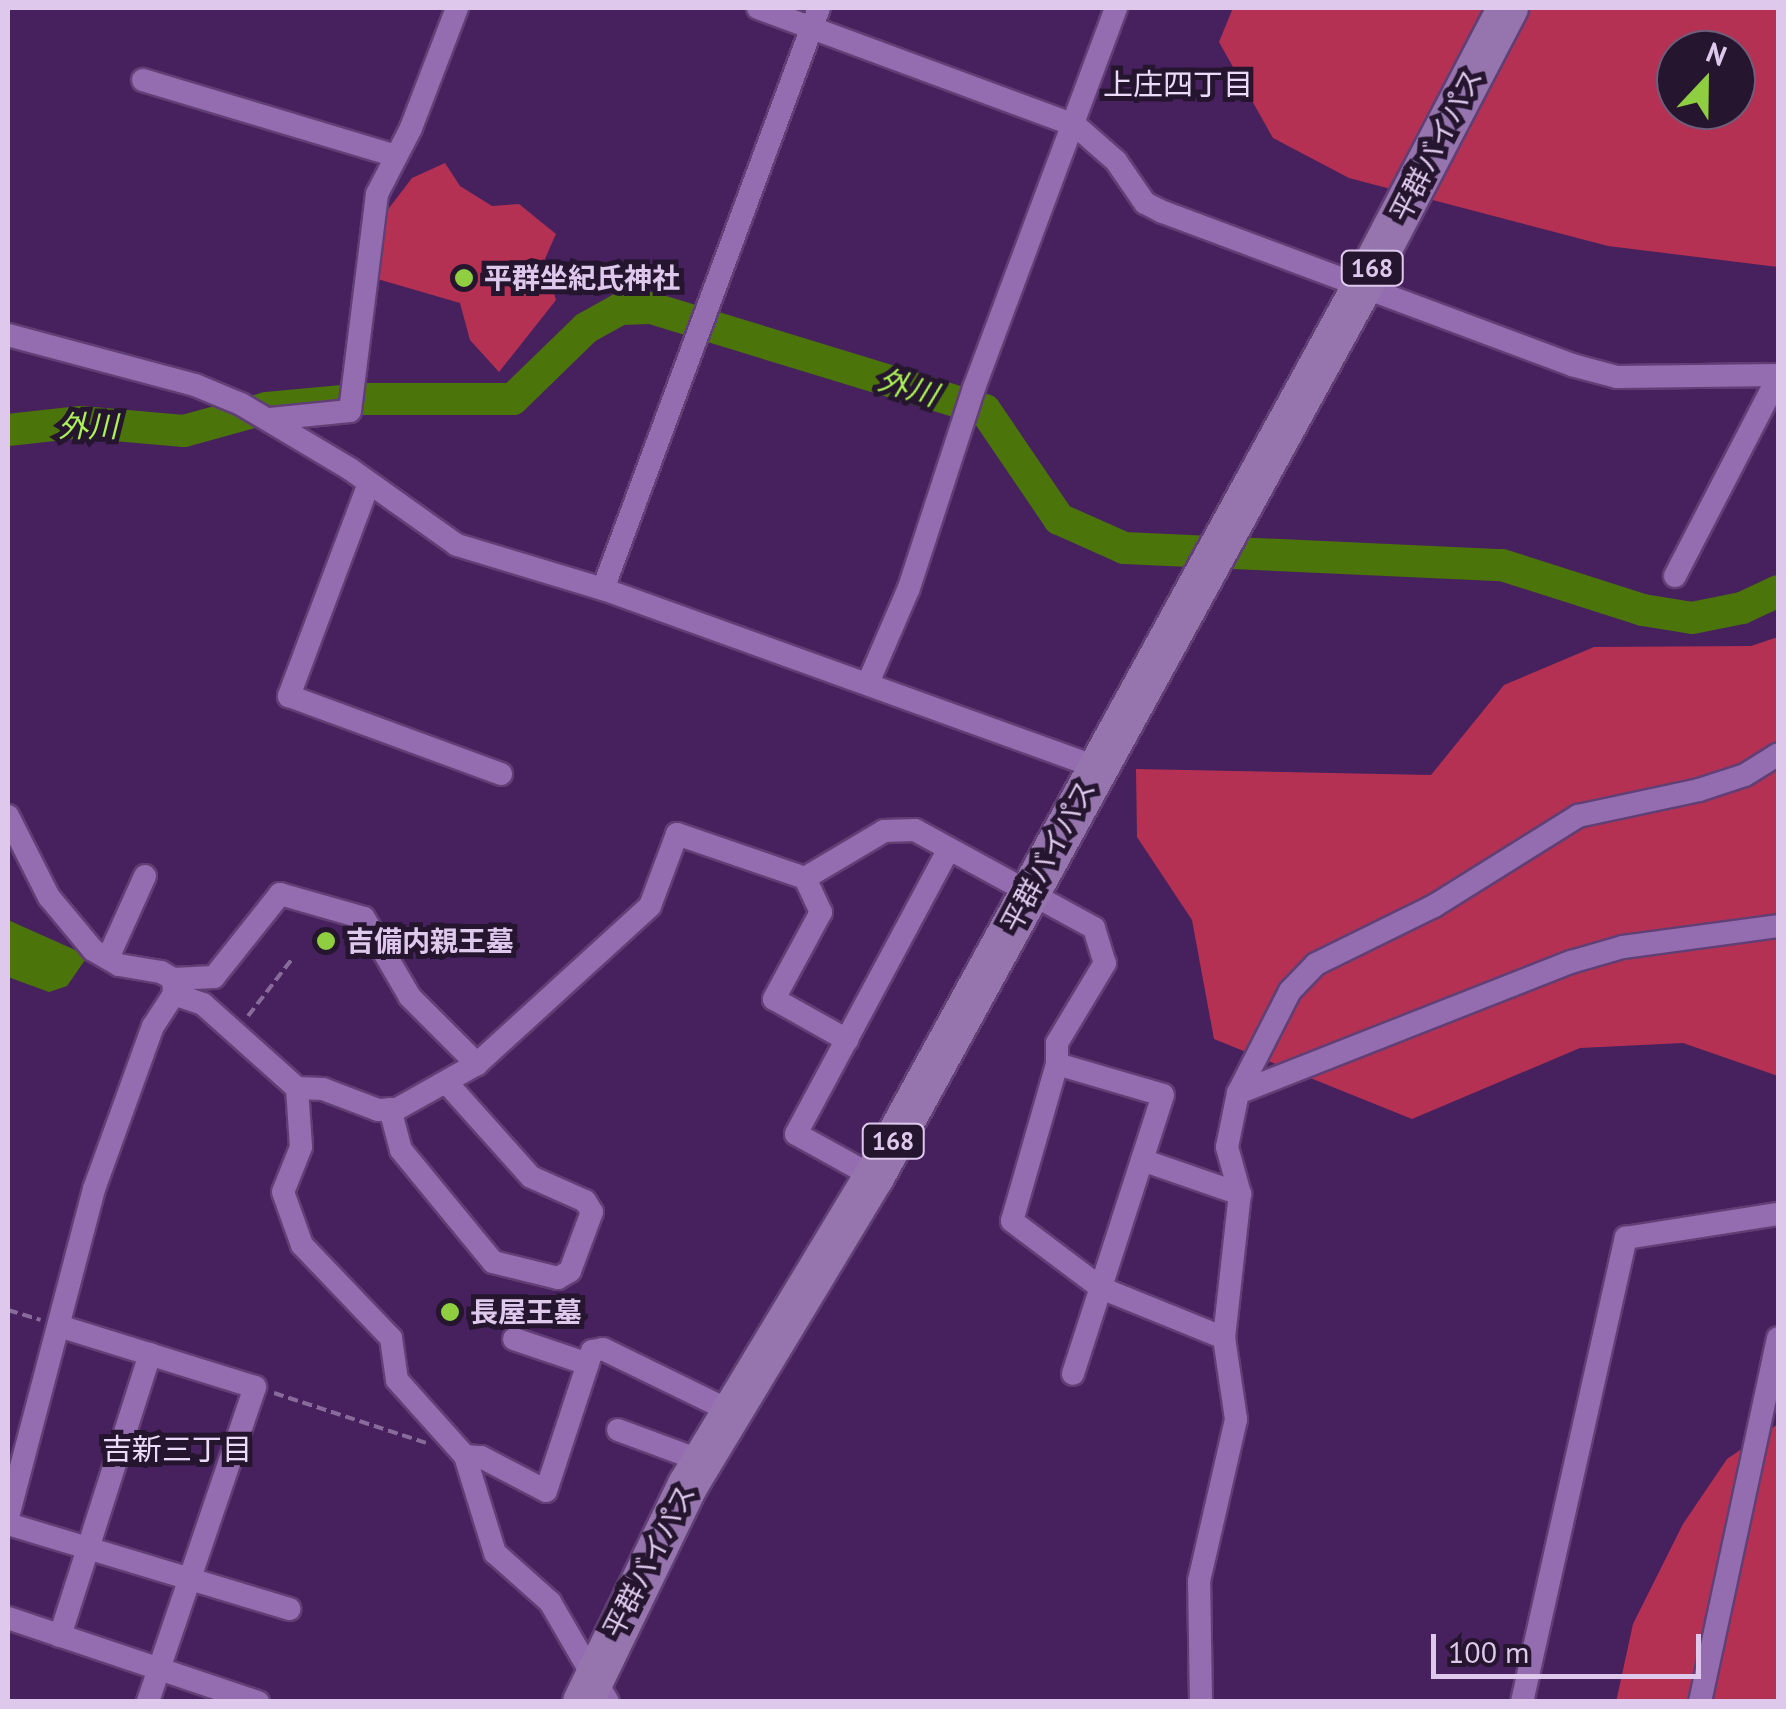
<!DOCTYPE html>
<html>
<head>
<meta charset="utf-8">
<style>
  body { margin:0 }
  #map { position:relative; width:1786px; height:1709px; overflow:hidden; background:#46215d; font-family:"PT Sans","Noto Sans JP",sans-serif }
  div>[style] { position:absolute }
  .forest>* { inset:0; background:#b53153 }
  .water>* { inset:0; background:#4b750a }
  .river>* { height:32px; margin:-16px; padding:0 16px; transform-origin:16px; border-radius:16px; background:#4b750a }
  .path>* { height:4px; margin-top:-2px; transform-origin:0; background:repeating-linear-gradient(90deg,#886a9b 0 10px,transparent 0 15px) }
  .roads { filter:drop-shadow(2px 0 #613f75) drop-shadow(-2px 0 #613f75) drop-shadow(0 2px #613f75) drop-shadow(0 -2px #613f75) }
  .street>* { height:22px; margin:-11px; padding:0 11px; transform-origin:11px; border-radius:11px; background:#946db0 }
  .highway>* { height:40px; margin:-20px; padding:0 20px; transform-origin:20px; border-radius:20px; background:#9675ae }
  .dots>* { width:28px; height:28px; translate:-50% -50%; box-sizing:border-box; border:5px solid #25152f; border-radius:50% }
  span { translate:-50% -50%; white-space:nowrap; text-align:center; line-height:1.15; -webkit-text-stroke:10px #25152f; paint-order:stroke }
  .shield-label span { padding:2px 8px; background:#25152f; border:2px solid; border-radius:8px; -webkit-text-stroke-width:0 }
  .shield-label { font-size:25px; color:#dec9ed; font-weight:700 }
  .street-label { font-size:28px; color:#dec9ed }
  .poi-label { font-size:28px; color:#dec9ed; font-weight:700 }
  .left { translate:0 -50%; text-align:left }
  .neighbourhood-label { font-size:30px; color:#ebdbf8 }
  .water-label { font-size:30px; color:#acf257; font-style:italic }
  .frame { position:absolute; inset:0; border:10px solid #dec9ed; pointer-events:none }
  .north { position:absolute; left:1656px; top:30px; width:100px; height:100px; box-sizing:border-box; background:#25152f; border:2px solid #6f5d7b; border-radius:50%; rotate:22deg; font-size:28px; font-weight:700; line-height:40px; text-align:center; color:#dec9ed }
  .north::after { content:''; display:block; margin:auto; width:35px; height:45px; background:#8fcd41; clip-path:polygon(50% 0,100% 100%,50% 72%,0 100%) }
  .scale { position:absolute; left:1431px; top:1634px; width:270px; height:45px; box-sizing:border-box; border:5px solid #dec9ed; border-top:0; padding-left:12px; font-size:30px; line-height:35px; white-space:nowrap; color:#dec9ed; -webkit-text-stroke:8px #25152f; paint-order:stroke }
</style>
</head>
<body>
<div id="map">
  <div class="forest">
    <i style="clip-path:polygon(evenodd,1233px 8px,1778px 8px,1778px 267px,1608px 246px,1349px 178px,1273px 138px,1219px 42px,1233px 8px,1676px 50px,1736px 50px,1736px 110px,1676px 110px,1676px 50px)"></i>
    <i style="clip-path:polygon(445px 163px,460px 186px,492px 206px,519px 204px,556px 234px,544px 261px,556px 300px,499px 372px,470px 340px,460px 303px,374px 278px,386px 212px,412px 178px)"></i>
    <i style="clip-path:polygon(1778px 637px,1778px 1076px,1683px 1043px,1580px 1048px,1412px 1119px,1214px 1039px,1192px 920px,1137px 837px,1136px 769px,1431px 775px,1504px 685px,1594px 647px,1751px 646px)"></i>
    <i style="clip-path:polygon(1778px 1424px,1778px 1701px,1616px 1702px,1633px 1624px,1683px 1524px,1727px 1459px)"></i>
  </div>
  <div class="water">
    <i style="clip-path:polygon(8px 920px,82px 953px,85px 960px,67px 986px,49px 992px,8px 977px)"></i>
  </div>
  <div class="river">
    <i style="left:8px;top:430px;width:73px;rotate:-6.3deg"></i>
    <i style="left:81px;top:422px;width:103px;rotate:5deg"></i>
    <i style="left:184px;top:431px;width:86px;rotate:-15.5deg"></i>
    <i style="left:267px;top:408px;width:95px;rotate:-5.4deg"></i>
    <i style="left:362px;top:399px;width:151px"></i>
    <i style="left:513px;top:399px;width:102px;rotate:-44.2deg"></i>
    <i style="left:586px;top:328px;width:39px;rotate:-29deg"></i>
    <i style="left:620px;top:309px;width:31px;rotate:-2deg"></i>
    <i style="left:651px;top:308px;width:349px;rotate:17deg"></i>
    <i style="left:985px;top:410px;width:132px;rotate:55.8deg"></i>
    <i style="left:1059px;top:519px;width:71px;rotate:24deg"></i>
    <i style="left:1124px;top:548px;width:378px;rotate:2.6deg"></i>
    <i style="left:1502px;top:565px;width:148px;rotate:17.7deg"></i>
    <i style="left:1643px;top:610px;width:50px;rotate:9.3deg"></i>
    <i style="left:1692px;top:618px;width:51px;rotate:-11.3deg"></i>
    <i style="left:1742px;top:608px;width:40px;rotate:-25deg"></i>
  </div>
  <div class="path">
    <i style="left:248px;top:1016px;width:72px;rotate:-52.3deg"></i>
    <i style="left:8px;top:1310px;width:34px;rotate:17deg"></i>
    <i style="left:274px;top:1393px;width:160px;rotate:18.2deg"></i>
  </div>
  <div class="roads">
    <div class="street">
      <i style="left:758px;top:8px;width:338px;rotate:20.3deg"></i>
      <i style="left:1075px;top:125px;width:55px;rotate:41.3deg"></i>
      <i style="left:1116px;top:161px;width:51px;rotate:55.4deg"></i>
      <i style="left:1145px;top:203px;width:20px;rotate:27deg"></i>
      <i style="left:1163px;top:212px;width:437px;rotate:20.5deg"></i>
      <i style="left:1572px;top:365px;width:47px;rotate:14.9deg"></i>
      <i style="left:1617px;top:377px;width:161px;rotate:-0.7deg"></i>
      <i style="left:143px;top:80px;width:261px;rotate:16.7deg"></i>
      <i style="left:8px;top:335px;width:194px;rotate:15deg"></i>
      <i style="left:195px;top:385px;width:50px;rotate:22.4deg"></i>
      <i style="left:241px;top:404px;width:127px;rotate:30.8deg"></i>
      <i style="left:350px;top:469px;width:131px;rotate:35.4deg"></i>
      <i style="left:457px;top:545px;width:152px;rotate:16.8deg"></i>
      <i style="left:603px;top:589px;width:524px;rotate:19.85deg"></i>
      <i style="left:270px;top:419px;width:80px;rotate:-5.7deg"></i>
      <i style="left:350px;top:411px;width:219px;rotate:-82.9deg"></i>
      <i style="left:377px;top:194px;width:74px;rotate:-62.7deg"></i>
      <i style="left:411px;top:128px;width:129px;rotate:-69deg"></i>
      <i style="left:369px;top:483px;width:228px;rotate:110.6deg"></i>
      <i style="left:289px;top:696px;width:226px;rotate:20.2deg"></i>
      <i style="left:1675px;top:576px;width:224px;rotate:-62.6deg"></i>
      <i style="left:603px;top:589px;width:620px;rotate:-69.61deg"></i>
      <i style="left:868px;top:683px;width:103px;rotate:-66.7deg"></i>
      <i style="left:909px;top:588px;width:210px;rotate:-72deg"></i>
      <i style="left:974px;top:388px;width:406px;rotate:-69.5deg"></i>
      <i style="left:8px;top:816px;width:91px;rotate:63.2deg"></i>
      <i style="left:49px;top:897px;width:69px;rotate:50.3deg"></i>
      <i style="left:93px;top:950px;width:30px;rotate:30deg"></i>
      <i style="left:119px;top:965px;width:43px;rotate:9.5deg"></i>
      <i style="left:161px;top:972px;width:14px;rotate:30deg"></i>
      <i style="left:173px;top:979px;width:15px;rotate:86deg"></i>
      <i style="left:174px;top:994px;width:38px;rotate:123deg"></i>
      <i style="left:153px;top:1026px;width:173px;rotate:109.9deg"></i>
      <i style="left:94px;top:1189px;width:339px;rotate:104.7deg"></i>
      <i style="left:805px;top:878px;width:38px;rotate:65deg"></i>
      <i style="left:821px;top:912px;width:99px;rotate:118.4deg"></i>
      <i style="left:774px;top:999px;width:84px;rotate:29.3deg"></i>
      <i style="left:108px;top:958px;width:90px;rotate:-65.7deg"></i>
      <i style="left:173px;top:979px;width:41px;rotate:-2.8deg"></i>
      <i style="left:214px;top:977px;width:106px;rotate:-51.5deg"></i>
      <i style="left:280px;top:894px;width:87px;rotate:15.9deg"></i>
      <i style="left:364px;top:918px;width:91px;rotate:59.8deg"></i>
      <i style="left:410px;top:997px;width:95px;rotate:45deg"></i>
      <i style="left:174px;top:994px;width:31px;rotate:19deg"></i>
      <i style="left:203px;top:1004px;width:126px;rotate:41.8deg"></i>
      <i style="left:297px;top:1088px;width:59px;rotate:86.1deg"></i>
      <i style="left:301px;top:1147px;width:48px;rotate:111.8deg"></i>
      <i style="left:283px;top:1192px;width:56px;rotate:70.3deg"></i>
      <i style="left:302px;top:1245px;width:129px;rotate:46.3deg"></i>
      <i style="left:391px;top:1338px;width:42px;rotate:81.9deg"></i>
      <i style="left:397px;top:1380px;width:102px;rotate:48.2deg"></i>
      <i style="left:465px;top:1456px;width:102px;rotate:72.8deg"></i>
      <i style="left:495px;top:1553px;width:74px;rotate:41.7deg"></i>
      <i style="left:550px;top:1602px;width:116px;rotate:59.9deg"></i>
      <i style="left:1057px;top:1064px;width:110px;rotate:16.3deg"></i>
      <i style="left:1163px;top:1095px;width:293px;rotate:107.9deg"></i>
      <i style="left:297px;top:1088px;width:26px;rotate:2deg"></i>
      <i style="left:323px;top:1089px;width:59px;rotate:20.9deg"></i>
      <i style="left:378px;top:1110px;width:19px;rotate:-3deg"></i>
      <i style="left:397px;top:1109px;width:92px;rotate:-29.4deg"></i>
      <i style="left:477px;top:1064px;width:234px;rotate:-42.4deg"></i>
      <i style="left:650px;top:906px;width:77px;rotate:-69.4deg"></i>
      <i style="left:677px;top:834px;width:135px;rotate:19deg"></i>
      <i style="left:805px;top:878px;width:92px;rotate:-30.7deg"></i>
      <i style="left:884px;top:831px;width:31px;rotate:-2deg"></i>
      <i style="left:915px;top:830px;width:204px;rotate:28.7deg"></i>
      <i style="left:1094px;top:928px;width:37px;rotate:73deg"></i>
      <i style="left:1105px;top:963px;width:93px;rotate:121deg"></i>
      <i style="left:1057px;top:1043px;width:21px;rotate:90deg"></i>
      <i style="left:1057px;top:1064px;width:163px;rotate:106deg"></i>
      <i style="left:1012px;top:1221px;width:111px;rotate:37deg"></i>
      <i style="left:1101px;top:1288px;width:133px;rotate:22.1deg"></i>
      <i style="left:1238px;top:1093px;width:358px;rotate:-21.5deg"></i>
      <i style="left:1571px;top:962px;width:54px;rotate:-16.1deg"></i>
      <i style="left:1623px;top:947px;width:156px;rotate:-7.7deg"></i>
      <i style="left:390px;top:1109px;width:42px;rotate:75deg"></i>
      <i style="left:401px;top:1150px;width:145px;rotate:50.6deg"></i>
      <i style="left:493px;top:1262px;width:67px;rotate:13.8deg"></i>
      <i style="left:558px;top:1278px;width:14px;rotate:-30deg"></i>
      <i style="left:570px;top:1271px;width:63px;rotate:-69.6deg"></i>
      <i style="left:592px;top:1212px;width:13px;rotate:-122deg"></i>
      <i style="left:585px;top:1201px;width:59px;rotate:-156deg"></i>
      <i style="left:531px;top:1177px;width:126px;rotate:-131.8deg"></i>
      <i style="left:1142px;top:1160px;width:104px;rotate:19.1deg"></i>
      <i style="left:874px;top:1177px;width:89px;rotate:-151.1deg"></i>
      <i style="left:796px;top:1134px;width:321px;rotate:-61.8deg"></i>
      <i style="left:59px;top:1326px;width:205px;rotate:17.3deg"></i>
      <i style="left:255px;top:1387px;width:333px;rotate:108.8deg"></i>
      <i style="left:514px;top:1339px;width:78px;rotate:18.7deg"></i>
      <i style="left:618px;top:1430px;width:90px;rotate:20.3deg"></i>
      <i style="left:465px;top:1456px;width:16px;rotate:4deg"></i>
      <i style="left:481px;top:1457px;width:73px;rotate:27.6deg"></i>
      <i style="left:546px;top:1491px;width:147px;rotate:-71.8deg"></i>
      <i style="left:592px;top:1351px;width:11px;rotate:-10deg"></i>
      <i style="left:603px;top:1349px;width:144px;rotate:26deg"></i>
      <i style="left:8px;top:1524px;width:294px;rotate:16.8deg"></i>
      <i style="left:8px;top:1618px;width:264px;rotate:18.6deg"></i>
      <i style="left:60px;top:1636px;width:296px;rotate:-72.3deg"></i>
      <i style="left:1201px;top:1702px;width:121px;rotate:-90.9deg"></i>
      <i style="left:1199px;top:1581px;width:166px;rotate:-77.1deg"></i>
      <i style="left:1236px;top:1419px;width:82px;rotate:-98.4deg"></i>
      <i style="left:1224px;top:1338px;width:145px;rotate:-83.7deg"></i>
      <i style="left:1240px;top:1194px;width:49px;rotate:-105.5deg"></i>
      <i style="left:1227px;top:1147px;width:55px;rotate:-78.5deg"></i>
      <i style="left:1238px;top:1093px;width:114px;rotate:-63deg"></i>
      <i style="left:1290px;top:991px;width:37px;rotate:-46deg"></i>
      <i style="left:1316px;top:964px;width:131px;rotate:-26.2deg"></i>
      <i style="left:1434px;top:906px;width:170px;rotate:-32deg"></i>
      <i style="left:1578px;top:816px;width:124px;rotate:-12.1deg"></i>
      <i style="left:1699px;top:790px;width:48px;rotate:-18.1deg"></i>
      <i style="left:1745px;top:775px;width:39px;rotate:-32deg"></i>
      <i style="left:1522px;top:1702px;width:476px;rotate:-77.4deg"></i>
      <i style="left:1626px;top:1238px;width:154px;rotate:-9deg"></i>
      <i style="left:1700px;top:1702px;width:372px;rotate:-77.9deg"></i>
    </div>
    <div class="highway">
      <i style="left:583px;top:1702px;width:241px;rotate:-64.2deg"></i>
      <i style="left:688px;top:1485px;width:360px;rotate:-58.9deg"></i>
      <i style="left:874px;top:1177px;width:1015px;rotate:-61.26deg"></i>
      <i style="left:1362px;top:287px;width:315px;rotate:-62.4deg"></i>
    </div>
  </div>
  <div class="dots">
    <i style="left:464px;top:278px;background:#8fcd41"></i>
    <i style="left:326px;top:941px;background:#8fcd41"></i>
    <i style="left:450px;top:1312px;background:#8fcd41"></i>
  </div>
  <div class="shield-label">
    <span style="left:1372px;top:268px">168</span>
    <span style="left:893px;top:1141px">168</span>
  </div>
  <div class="street-label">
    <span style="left:1436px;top:145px;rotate:-63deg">平群バイパス</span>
    <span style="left:1048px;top:856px;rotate:-62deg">平群バイパス</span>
    <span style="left:649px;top:1561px;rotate:-63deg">平群バイパス</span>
  </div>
  <div class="poi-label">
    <span class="left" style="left:484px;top:278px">平群坐紀氏神社</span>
    <span class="left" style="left:346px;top:941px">吉備内親王墓</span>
    <span class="left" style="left:470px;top:1312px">長屋王墓</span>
  </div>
  <div class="neighbourhood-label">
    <span style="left:1178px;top:84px">上庄四丁目</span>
    <span style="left:177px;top:1449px">吉新三丁目</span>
  </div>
  <div class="water-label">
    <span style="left:908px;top:387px;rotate:17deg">外川</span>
    <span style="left:88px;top:426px">外川</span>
  </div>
  <div class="frame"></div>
  <div class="north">N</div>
  <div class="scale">100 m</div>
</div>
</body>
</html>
